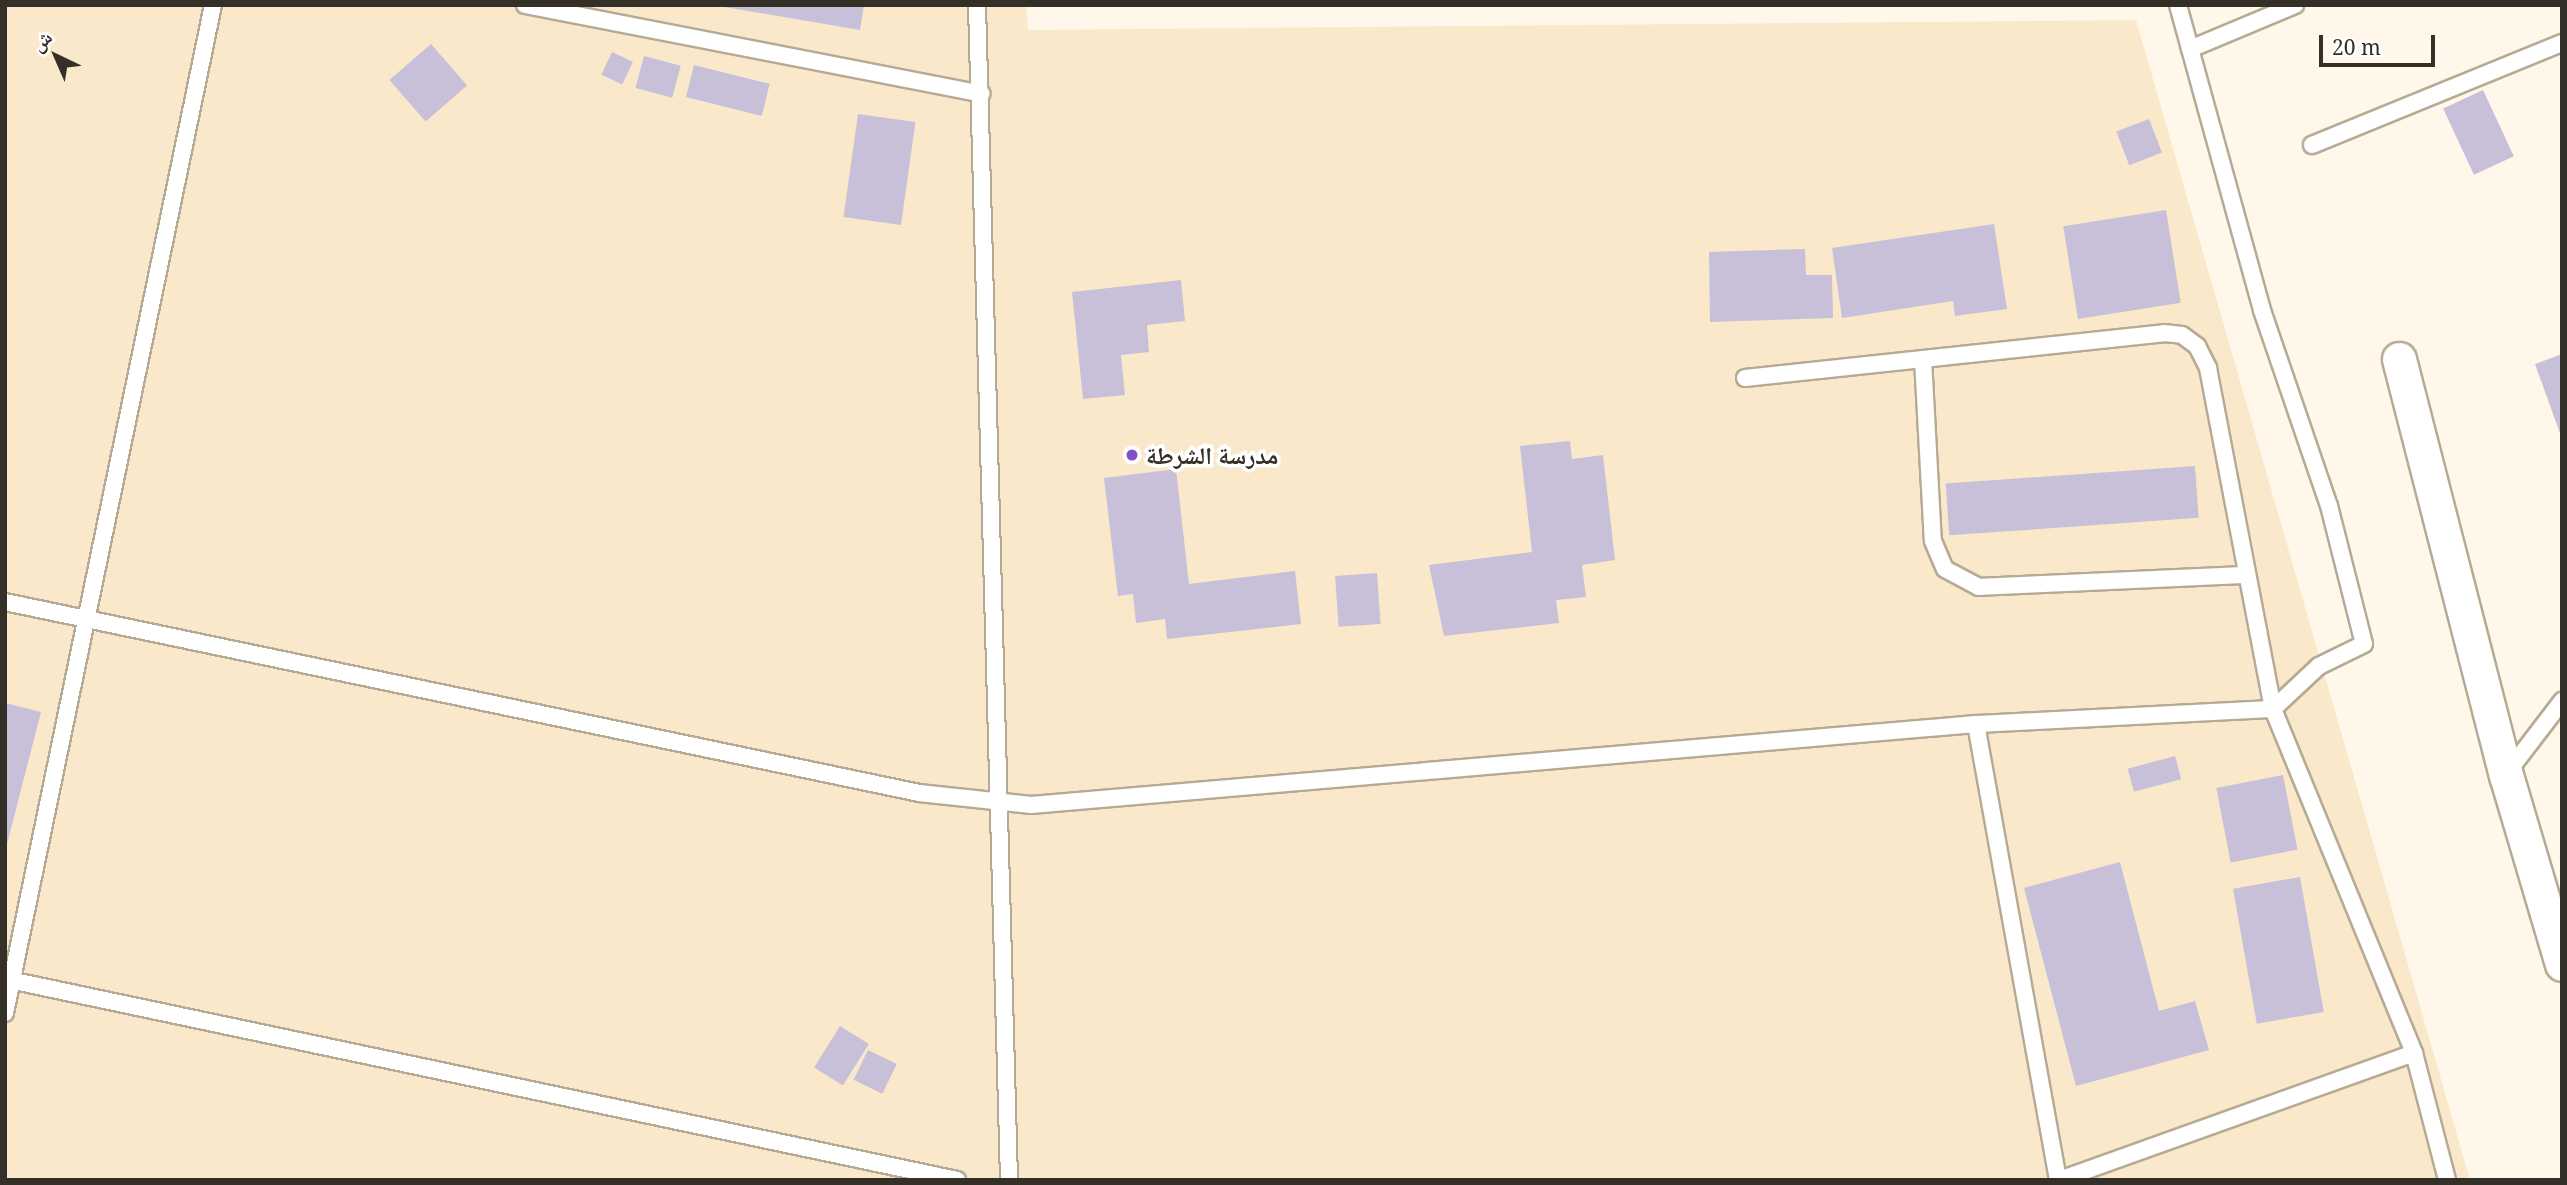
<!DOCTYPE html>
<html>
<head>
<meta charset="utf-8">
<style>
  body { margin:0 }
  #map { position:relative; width:2567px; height:1185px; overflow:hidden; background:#fff7e9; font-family:"Noto Serif","Noto Naskh Arabic",serif }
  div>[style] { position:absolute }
  .built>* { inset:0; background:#fae8ca }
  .building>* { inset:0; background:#c7c0d8; transform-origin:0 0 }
  .roads { filter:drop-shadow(2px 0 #b7aa94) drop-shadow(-2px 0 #b7aa94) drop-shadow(0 2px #b7aa94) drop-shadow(0 -2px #b7aa94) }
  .lane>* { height:16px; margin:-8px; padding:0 8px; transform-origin:8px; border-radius:8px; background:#fff }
  .street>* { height:33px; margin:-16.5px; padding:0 16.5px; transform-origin:16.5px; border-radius:16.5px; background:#fff }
  .dots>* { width:19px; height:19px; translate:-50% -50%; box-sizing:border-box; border:4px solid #fff; border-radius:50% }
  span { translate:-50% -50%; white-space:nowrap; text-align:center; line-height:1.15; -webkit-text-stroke:7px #fff; paint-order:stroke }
  .poi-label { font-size:24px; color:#353027; font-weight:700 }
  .left { translate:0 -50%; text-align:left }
  .frame { position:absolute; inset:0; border:7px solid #353027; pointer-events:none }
  .north { position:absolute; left:21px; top:21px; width:70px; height:70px; -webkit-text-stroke:5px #fff; paint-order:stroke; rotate:316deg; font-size:19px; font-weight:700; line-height:28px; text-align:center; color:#353027 }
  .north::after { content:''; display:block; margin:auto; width:24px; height:32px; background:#353027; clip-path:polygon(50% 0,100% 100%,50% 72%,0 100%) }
  .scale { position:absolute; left:2319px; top:35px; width:116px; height:32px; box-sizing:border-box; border:4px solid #353027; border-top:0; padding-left:9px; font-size:21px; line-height:24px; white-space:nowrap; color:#353027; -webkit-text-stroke:5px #fff; paint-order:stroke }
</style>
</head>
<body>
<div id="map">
  <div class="built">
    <i style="clip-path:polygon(5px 5px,1026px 5px,1028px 30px,2136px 20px,2470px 1180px,5px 1180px)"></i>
  </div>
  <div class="building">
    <i style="clip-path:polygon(713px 5px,864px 5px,860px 30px)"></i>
    <i style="left:431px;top:44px;width:55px;height:55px;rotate:49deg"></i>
    <i style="left:612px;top:52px;width:23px;height:25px;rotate:25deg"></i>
    <i style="left:644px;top:56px;width:38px;height:33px;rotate:15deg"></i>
    <i style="left:694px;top:65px;width:78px;height:33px;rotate:14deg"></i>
    <i style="left:2483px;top:90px;width:73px;height:44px;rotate:65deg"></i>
    <i style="left:858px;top:114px;width:58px;height:104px;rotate:8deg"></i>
    <i style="left:2149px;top:119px;width:36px;height:35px;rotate:69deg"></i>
    <i style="left:2166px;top:210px;width:94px;height:104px;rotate:81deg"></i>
    <i style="clip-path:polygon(1994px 224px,2007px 309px,1955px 316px,1953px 301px,1842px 318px,1832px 248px)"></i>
    <i style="clip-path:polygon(1805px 249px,1806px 275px,1832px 275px,1833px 318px,1710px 322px,1709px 252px)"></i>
    <i style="clip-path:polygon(1181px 280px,1185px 321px,1147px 325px,1149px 352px,1121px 355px,1125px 395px,1083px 399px,1072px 292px)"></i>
    <i style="clip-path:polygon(2562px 354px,2562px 436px,2561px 436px,2535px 364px)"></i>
    <i style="clip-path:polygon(1570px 441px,1572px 459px,1603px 455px,1615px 560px,1582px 565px,1586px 597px,1556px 600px,1559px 623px,1444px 636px,1429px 565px,1532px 552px,1520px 446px)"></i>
    <i style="left:2195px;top:466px;width:52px;height:250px;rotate:86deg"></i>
    <i style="clip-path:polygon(1176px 469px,1189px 584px,1295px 571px,1301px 624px,1167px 639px,1165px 619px,1136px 623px,1133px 594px,1118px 596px,1104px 478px)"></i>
    <i style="left:1377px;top:573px;width:51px;height:42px;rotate:86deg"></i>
    <i style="clip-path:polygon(5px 703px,41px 712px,6px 848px,5px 848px)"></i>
    <i style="left:2175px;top:756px;width:24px;height:49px;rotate:75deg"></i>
    <i style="left:2283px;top:775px;width:76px;height:68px;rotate:79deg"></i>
    <i style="clip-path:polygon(2120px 862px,2159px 1011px,2195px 1001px,2209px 1050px,2076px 1086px,2024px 888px)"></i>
    <i style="left:2300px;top:877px;width:137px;height:68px;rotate:80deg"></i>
    <i style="left:840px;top:1026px;width:34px;height:49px;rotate:32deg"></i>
    <i style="left:868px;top:1050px;width:32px;height:33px;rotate:26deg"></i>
  </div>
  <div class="roads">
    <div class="lane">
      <i style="left:525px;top:5px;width:465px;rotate:11deg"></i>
      <i style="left:977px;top:5px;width:1175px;rotate:88.44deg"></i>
      <i style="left:2190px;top:49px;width:114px;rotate:-22.7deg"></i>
      <i style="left:2312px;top:145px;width:270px;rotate:-22.2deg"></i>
      <i style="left:1923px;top:359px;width:182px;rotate:86.9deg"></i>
      <i style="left:1933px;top:541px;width:30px;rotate:67deg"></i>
      <i style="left:1945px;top:569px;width:38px;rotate:28deg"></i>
      <i style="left:1979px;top:587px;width:268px;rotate:-2.6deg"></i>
      <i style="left:1745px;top:378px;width:421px;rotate:-6.1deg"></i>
      <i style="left:2164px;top:333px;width:18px;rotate:6deg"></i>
      <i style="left:2182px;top:335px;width:19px;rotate:36deg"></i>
      <i style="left:2197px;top:346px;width:25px;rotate:63deg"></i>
      <i style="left:2208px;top:368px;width:347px;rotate:79.2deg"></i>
      <i style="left:2273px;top:709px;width:372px;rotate:67.7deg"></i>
      <i style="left:2414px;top:1053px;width:376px;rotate:160.3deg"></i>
      <i style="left:5px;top:602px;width:934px;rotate:11.8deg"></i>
      <i style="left:919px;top:793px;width:113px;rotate:6.1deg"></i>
      <i style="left:1031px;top:805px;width:948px;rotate:-4.9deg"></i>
      <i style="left:1976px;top:724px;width:297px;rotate:-2.9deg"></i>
      <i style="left:2273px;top:709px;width:63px;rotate:-43.1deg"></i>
      <i style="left:2319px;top:666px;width:50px;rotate:-26.1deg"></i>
      <i style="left:2364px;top:644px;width:142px;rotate:-104.2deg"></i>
      <i style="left:2329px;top:506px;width:207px;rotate:-108.9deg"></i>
      <i style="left:2262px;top:310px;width:316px;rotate:-105.4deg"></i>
      <i style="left:1976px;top:724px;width:463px;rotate:79.8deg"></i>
      <i style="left:2507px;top:773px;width:91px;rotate:-52.6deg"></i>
      <i style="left:5px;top:979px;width:973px;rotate:11.92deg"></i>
      <i style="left:5px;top:1013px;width:1029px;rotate:-78.34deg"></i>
      <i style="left:2414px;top:1053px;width:131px;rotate:75.4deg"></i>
    </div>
    <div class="street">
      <i style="left:2399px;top:359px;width:430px;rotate:75.6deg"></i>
      <i style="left:2506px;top:775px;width:197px;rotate:73.5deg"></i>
    </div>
  </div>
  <div class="dots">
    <i style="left:1132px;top:455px;background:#7f50c8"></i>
  </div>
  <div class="poi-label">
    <span class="left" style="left:1146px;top:455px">مدرسة الشرطة</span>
  </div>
  <div class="frame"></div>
  <div class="north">ش</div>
  <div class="scale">20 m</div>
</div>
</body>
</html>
